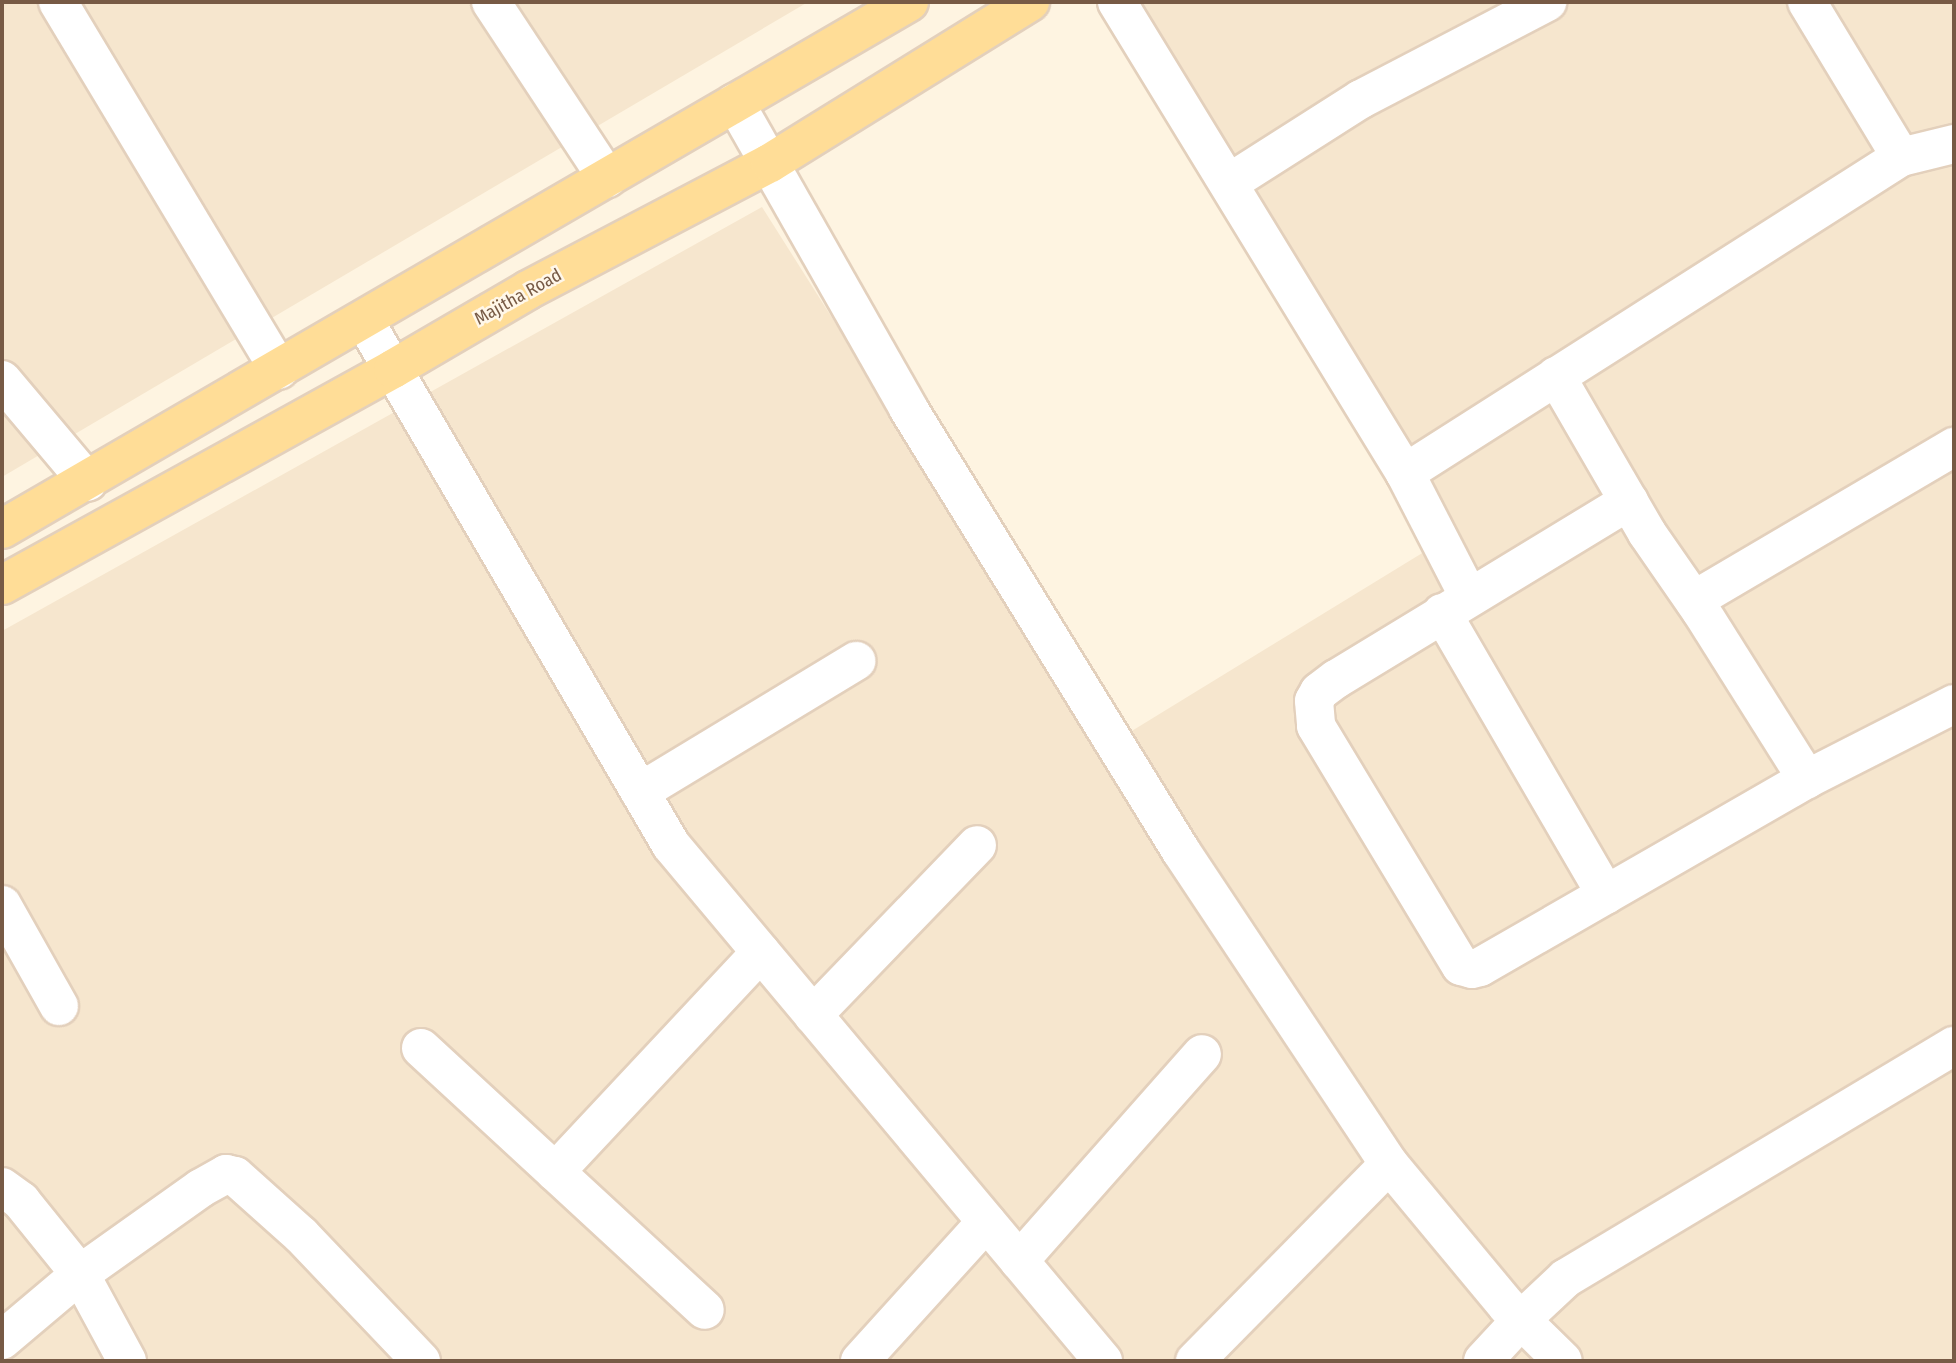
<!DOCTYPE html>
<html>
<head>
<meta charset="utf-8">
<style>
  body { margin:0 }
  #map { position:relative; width:1956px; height:1363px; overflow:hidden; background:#fef4e1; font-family:"Fira Sans Condensed",sans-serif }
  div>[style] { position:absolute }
  .residential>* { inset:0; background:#f6e6ce }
  .roads { filter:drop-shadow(2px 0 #e3d0bc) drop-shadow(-2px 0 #e3d0bc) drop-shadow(0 2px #e3d0bc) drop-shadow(0 -2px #e3d0bc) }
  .minor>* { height:38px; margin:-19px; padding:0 19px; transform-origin:19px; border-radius:19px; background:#fff }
  .major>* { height:38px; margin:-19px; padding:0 19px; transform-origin:19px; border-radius:19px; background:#ffdd97 }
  span { translate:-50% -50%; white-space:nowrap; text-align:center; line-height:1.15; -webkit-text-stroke:5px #fff7e9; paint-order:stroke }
  .street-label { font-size:18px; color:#775a45 }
  .frame { position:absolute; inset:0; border:4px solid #775a45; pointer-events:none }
</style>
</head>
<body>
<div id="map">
  <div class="residential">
    <i style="clip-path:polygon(2px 2px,808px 2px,2px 477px)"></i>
    <i style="clip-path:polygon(1110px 2px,1954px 2px,1954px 1361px,2px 1361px,2px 631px,762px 207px,1104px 748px,1437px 544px)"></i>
  </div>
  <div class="roads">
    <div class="minor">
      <i style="left:58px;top:2px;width:429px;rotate:59deg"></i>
      <i style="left:491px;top:2px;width:211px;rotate:56.6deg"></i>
      <i style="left:1117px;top:2px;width:552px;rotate:58.56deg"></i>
      <i style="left:1405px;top:473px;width:140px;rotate:62.7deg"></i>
      <i style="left:1807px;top:2px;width:181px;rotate:58.8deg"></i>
      <i style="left:735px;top:103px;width:351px;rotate:60.4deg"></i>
      <i style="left:908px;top:408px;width:520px;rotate:58.36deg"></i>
      <i style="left:1181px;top:851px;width:376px;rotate:56.4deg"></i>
      <i style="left:1389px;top:1164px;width:185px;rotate:50.3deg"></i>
      <i style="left:1507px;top:1306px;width:78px;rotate:44.5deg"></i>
      <i style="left:1229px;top:183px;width:156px;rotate:-32.5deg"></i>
      <i style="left:1361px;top:99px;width:210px;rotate:-27.5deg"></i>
      <i style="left:364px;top:320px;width:608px;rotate:59.68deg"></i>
      <i style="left:671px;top:845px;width:673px;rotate:50.06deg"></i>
      <i style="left:1556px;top:376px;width:181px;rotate:59.9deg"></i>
      <i style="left:1647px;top:533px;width:95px;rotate:55.3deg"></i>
      <i style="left:1701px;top:611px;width:199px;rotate:57.8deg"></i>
      <i style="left:2px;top:380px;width:133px;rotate:49.9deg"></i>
      <i style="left:1405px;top:473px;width:588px;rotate:-32.5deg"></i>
      <i style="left:1901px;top:157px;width:55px;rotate:-13.8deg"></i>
      <i style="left:1629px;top:501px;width:343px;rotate:148.7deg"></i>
      <i style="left:1336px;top:679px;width:21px;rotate:143deg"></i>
      <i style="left:1319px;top:692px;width:10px;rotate:119deg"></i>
      <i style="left:1314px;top:701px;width:25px;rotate:85deg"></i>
      <i style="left:1316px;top:726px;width:280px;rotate:58.9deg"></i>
      <i style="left:1461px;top:966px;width:11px;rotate:15deg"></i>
      <i style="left:1472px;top:969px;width:8px;rotate:-14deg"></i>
      <i style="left:1480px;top:967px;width:377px;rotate:-29.9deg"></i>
      <i style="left:1807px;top:779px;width:165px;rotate:-27deg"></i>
      <i style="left:1694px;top:600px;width:302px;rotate:-30.5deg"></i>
      <i style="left:1442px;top:613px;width:326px;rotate:59.8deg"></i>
      <i style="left:640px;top:792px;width:253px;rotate:-31.2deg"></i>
      <i style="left:2px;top:905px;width:116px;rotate:60.6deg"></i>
      <i style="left:813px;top:1015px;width:236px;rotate:-46deg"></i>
      <i style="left:421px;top:1048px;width:386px;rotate:42.7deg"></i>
      <i style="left:555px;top:1172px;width:301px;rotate:-46.9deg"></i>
      <i style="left:2px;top:1187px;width:24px;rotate:36deg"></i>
      <i style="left:21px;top:1201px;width:94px;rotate:51.1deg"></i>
      <i style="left:80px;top:1274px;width:99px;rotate:61.6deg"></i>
      <i style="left:1019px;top:1261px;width:276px;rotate:-48.5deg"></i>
      <i style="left:2px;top:1340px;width:102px;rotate:-40.2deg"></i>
      <i style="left:80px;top:1274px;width:148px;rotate:-35.4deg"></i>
      <i style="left:201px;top:1188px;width:29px;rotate:-29deg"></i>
      <i style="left:226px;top:1174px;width:9px;rotate:13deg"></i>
      <i style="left:235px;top:1176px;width:89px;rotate:41.8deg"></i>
      <i style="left:301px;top:1235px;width:174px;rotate:46.4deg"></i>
      <i style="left:860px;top:1361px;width:188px;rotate:-47.8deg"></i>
      <i style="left:1195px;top:1361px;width:276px;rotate:-45.4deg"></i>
      <i style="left:1483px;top:1361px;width:54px;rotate:-47.2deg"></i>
      <i style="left:1520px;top:1321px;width:63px;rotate:-43.1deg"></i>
      <i style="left:1566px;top:1278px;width:452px;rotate:-30.9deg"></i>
    </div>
    <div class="major">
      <i style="left:2px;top:529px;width:1049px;rotate:-30.16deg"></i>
      <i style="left:2px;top:585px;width:447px;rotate:-28.9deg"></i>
      <i style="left:393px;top:369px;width:156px;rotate:-30.3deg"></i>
      <i style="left:528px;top:290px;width:273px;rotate:-27.7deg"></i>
      <i style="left:770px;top:163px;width:306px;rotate:-31.8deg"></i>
    </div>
  </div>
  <div class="street-label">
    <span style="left:518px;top:297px;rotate:-29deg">Majitha Road</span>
  </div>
  <div class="frame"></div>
</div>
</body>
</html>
